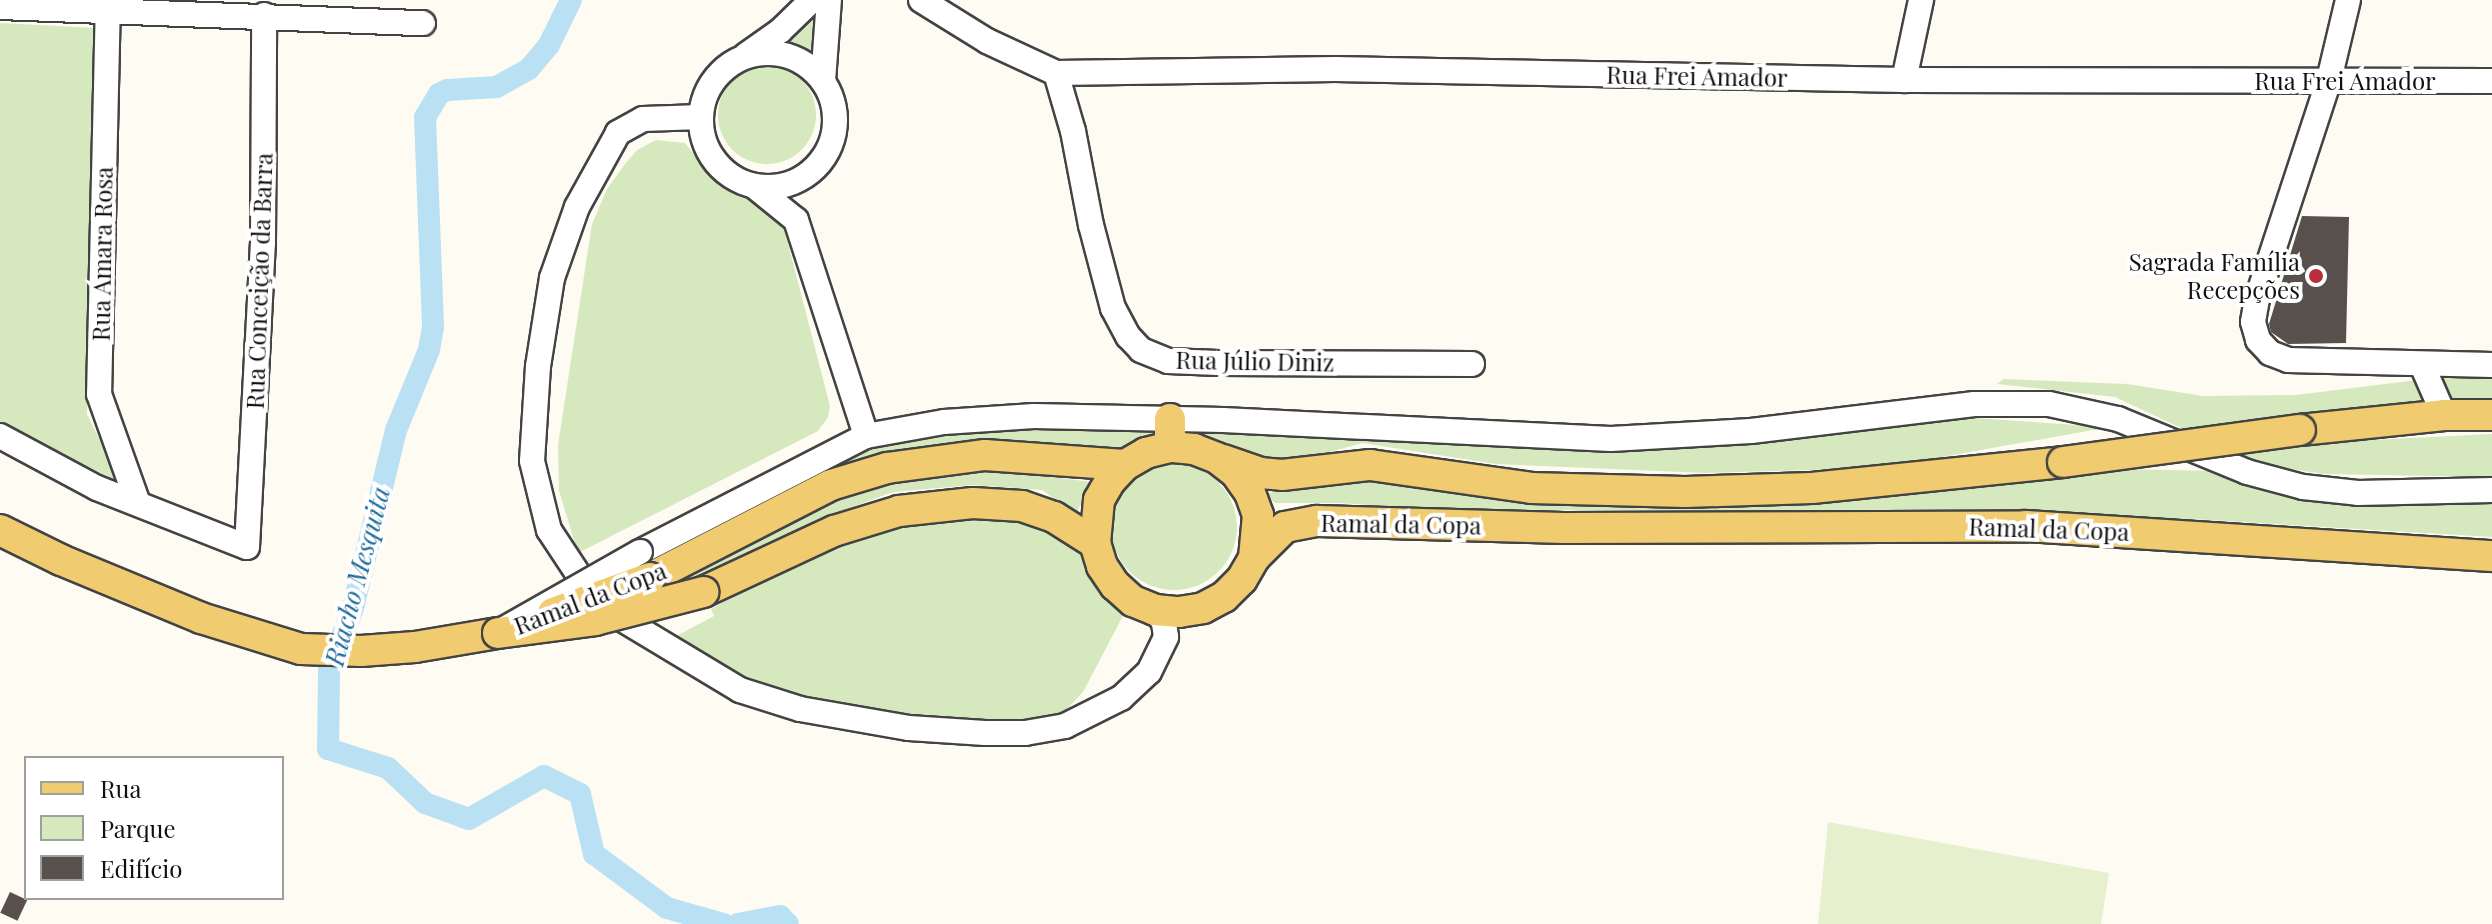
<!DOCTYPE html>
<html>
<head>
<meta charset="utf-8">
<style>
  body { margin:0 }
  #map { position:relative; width:2492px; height:924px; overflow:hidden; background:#fefbf3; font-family:"Playfair Display",serif }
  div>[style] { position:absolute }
  .green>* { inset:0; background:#d6e8bd; transform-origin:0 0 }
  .round { border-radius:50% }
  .pitch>* { inset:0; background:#e6f0cf }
  .canal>* { height:22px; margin:-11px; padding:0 11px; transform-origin:11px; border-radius:11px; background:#bae1f3 }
  .building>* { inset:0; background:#58504c; transform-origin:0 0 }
  .roads { filter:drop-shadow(2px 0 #434343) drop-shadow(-2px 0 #434343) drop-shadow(0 2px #434343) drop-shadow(0 -2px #434343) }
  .minor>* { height:24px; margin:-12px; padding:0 12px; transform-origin:12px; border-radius:12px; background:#fff }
  .minor>.ring { margin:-12px; padding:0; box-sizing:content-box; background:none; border:24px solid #fff; border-radius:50% }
  .major>* { height:30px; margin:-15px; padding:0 15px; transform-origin:15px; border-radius:15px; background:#f1cb70 }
  .bridges { filter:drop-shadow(2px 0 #434343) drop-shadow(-2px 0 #434343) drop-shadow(0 2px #434343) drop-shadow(0 -2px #434343) }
  .minor-bridge>* { height:24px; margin:-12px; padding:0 12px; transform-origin:12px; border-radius:12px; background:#fff }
  .major-bridge>* { height:30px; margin:-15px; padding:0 15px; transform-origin:15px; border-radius:15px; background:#f1cb70 }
  .dots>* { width:22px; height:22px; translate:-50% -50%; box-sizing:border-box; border:4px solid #fff; border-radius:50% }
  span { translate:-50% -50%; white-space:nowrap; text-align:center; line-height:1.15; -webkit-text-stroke:8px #fff; paint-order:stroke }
  .street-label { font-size:24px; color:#101010 }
  .poi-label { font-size:24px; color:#101010 }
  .right { translate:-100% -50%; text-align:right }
  .water-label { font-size:26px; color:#1e6c9c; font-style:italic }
  .legend { position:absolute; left:24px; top:756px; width:260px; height:144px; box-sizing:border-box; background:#fff; border:2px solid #9f9f9f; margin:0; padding:10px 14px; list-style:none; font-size:24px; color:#101010 }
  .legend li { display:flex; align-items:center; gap:16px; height:40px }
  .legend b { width:40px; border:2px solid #9f9f9f }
</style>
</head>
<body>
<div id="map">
  <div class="green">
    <i style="clip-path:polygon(816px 0,821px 75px,808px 63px,785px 52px,765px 51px)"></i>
    <i style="clip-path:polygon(0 23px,96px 28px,87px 414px,120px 482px,0 424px)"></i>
    <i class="round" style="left:718px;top:66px;width:98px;height:98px"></i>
    <i style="clip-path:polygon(656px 140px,685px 143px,717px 183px,767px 208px,778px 218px,785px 232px,830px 406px,828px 417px,818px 431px,578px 553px,559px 491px,558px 445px,592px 224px,607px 189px,625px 164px,637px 150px)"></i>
    <i style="left:2492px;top:371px;width:30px;height:50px;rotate:90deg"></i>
    <i style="clip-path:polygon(2004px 379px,2127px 384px,2203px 396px,2296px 395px,2417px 380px,2425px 406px,2285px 414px,2275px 434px,2311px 443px,2492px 434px,2492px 477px,2324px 474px,2258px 464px,2115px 397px,1997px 384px)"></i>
    <i style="clip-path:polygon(1929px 415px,2136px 429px,2093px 430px,1881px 468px,1705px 473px,1496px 464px,1362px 443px,1298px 461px,1245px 461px,1207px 438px,1150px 436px,1122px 457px,949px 447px,808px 479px,672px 556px,653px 559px,757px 498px,846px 455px,929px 435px,1043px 422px,1413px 436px)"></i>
    <i class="round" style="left:1111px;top:464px;width:126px;height:126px"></i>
    <i style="clip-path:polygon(2121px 469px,2217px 471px,2330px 503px,2492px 504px,2492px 537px,2192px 519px,1871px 510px,1451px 510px,1339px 503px,1275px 503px,1266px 494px,1335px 476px,1444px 488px,1515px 501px,1823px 497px,1944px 491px)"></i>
    <i style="clip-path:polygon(1000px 471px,1092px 482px,1076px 514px,1042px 490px,973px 485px,893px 492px,830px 515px,713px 574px,655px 597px,780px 525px,843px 496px,932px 475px)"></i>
    <i style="clip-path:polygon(989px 515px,1033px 520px,1072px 539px,1080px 555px,1125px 612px,1083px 692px,1062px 714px,1029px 724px,920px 719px,820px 703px,733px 677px,667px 641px,714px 616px,711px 609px,807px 554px,876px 527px)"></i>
  </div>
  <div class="pitch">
    <i style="clip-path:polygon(1828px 822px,2109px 873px,2101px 924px,1818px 924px)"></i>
  </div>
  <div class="canal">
    <i style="left:571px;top:0;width:50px;rotate:116.1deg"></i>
    <i style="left:549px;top:45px;width:31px;rotate:130deg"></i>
    <i style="left:529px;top:69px;width:37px;rotate:151deg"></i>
    <i style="left:497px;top:87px;width:50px;rotate:176.6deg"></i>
    <i style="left:447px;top:90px;width:9px;rotate:153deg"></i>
    <i style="left:439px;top:94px;width:27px;rotate:121deg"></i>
    <i style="left:425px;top:117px;width:210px;rotate:87.8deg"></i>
    <i style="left:433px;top:327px;width:23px;rotate:100deg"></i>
    <i style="left:429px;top:350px;width:87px;rotate:112.4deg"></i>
    <i style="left:396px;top:430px;width:183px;rotate:103.6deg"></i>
    <i style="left:353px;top:608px;width:67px;rotate:110.9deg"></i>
    <i style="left:329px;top:671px;width:78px;rotate:90.7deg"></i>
    <i style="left:328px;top:749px;width:63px;rotate:17.6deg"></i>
    <i style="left:388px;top:768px;width:51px;rotate:43.4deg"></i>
    <i style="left:425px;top:803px;width:47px;rotate:20deg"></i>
    <i style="left:469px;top:819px;width:86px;rotate:-29.8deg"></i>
    <i style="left:544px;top:776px;width:40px;rotate:26.6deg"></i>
    <i style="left:580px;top:794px;width:62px;rotate:76.9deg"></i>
    <i style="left:594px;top:854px;width:91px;rotate:36.5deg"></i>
    <i style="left:667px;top:908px;width:59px;rotate:15.7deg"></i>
    <i style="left:738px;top:924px;width:43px;rotate:-10.8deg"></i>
    <i style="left:780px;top:916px;width:11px;rotate:45deg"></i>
  </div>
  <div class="building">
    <i style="clip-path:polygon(2302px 216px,2349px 217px,2346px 343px,2288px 344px,2271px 332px,2269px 324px)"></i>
    <i style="left:10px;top:892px;width:19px;height:23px;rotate:25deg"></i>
  </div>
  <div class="roads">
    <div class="minor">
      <i style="left:108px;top:0;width:394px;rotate:91.3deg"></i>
      <i style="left:99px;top:394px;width:114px;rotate:70.4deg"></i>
      <i style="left:921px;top:0;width:78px;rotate:31.8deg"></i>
      <i style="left:987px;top:41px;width:76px;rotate:24.9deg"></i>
      <i style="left:1056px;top:73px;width:279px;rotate:-0.8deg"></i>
      <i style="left:1335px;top:69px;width:569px;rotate:1.11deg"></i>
      <i style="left:1904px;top:80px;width:588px;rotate:0.1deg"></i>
      <i style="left:2348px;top:0;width:82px;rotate:103.4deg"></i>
      <i style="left:2329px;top:80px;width:231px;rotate:108.2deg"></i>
      <i style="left:2257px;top:299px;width:23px;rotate:100deg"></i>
      <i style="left:2253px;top:322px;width:19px;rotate:74deg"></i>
      <i style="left:2258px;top:340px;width:18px;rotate:47deg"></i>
      <i style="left:2270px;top:353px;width:19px;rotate:21deg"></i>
      <i style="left:2288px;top:360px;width:204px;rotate:1.4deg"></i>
      <i style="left:0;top:7px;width:423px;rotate:2.2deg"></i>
      <i class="ring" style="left:701px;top:53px;width:110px;height:110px"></i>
      <i style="left:746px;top:55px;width:42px;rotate:-35.2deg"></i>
      <i style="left:780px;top:31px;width:45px;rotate:-44.1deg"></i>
      <i style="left:1056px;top:73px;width:60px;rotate:73.7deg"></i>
      <i style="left:1073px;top:131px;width:96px;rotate:79.2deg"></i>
      <i style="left:1091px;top:225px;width:86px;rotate:75.2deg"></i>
      <i style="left:1113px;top:308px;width:32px;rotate:62deg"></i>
      <i style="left:1128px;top:336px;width:19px;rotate:47deg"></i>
      <i style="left:1141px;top:350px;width:29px;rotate:22deg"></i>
      <i style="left:1168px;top:361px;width:50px;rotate:2.3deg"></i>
      <i style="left:1218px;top:363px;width:254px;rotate:0.2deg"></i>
      <i style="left:1904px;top:80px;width:82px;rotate:-78deg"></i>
      <i style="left:823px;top:81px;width:81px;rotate:-85.8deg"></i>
      <i style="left:701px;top:117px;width:58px;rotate:178deg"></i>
      <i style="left:643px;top:119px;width:29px;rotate:151deg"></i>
      <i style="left:618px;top:133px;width:85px;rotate:119deg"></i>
      <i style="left:577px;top:207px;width:75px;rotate:109.4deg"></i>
      <i style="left:552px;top:278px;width:89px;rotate:99deg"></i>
      <i style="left:538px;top:366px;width:95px;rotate:93.6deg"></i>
      <i style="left:532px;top:461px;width:71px;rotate:76.2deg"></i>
      <i style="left:549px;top:530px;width:56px;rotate:56.6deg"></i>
      <i style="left:580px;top:577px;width:54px;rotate:46.5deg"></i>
      <i style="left:617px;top:616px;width:144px;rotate:31deg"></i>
      <i style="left:740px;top:690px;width:63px;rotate:17.6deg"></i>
      <i style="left:800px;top:709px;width:111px;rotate:9.9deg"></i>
      <i style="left:909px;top:728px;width:76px;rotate:3.8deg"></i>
      <i style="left:985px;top:733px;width:40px"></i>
      <i style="left:1025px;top:733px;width:41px;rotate:-9.9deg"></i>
      <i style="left:1065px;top:726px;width:63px;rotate:-26.6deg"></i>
      <i style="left:1121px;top:698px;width:38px;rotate:-43deg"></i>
      <i style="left:1149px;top:672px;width:39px;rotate:-64deg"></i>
      <i style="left:1166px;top:637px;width:15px;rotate:-98deg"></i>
      <i style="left:1164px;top:622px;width:15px;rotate:-127deg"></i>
      <i style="left:754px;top:186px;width:54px;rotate:39deg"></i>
      <i style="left:796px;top:220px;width:227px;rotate:72deg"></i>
      <i style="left:2422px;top:365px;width:55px;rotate:66.3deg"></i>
      <i style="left:0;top:436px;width:110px;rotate:28.2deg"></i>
      <i style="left:97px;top:488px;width:161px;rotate:21.5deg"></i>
      <i style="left:247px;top:547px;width:304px;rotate:-87deg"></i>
      <i style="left:263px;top:243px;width:228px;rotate:-89.7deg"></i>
      <i style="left:640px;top:552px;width:254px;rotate:-27.2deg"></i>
      <i style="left:866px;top:436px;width:79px;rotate:-10.2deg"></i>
      <i style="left:944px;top:422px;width:90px;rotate:-3.8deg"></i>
      <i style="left:1034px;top:416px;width:189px;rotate:1.2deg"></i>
      <i style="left:1223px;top:420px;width:388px;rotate:2.8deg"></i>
      <i style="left:1611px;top:439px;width:140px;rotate:-3.3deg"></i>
      <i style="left:1751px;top:431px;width:225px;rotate:-6.9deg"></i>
      <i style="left:1974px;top:404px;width:75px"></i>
      <i style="left:2049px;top:404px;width:71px;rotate:12.3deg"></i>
      <i style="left:2118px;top:419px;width:139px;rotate:22.3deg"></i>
      <i style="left:2247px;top:472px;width:58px;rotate:15deg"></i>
      <i style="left:2303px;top:487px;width:55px;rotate:6.2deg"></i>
      <i style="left:2358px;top:493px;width:134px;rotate:-1.3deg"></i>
    </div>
    <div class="major">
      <i style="left:1170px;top:419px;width:28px;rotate:90deg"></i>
      <i style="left:2300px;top:430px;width:145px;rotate:-5.9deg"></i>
      <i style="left:2444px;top:415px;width:48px"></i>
      <i style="left:1223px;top:460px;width:39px;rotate:19deg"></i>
      <i style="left:1260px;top:473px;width:22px;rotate:5deg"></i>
      <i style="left:1282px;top:475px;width:89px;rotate:-6.5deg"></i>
      <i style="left:1370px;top:465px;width:163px;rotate:8.1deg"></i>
      <i style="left:1531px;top:488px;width:154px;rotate:1.5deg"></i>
      <i style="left:1685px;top:492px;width:127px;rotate:-1.8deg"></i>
      <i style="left:1812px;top:488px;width:252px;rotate:-5.9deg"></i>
      <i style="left:0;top:530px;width:68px;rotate:26.2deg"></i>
      <i style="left:61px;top:560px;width:152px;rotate:22.5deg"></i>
      <i style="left:201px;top:618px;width:105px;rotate:17.2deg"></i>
      <i style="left:301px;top:649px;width:60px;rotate:1.9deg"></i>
      <i style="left:361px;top:651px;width:54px;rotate:-4.2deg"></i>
      <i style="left:415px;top:647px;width:84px;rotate:-9.6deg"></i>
      <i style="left:1254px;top:558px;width:43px;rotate:-84.7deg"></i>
      <i style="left:1258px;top:515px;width:23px;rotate:-110deg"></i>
      <i style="left:1250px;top:493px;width:24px;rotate:-125deg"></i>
      <i style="left:1236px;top:473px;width:24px;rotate:-142deg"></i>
      <i style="left:1217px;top:458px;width:25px;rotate:-159deg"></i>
      <i style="left:1194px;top:449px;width:24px;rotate:-175deg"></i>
      <i style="left:1170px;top:447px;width:25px;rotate:166deg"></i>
      <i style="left:1146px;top:453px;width:24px;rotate:150deg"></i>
      <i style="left:1125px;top:465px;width:22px;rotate:133deg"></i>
      <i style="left:1110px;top:481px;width:22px;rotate:120deg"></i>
      <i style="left:1099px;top:500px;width:43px;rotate:95.3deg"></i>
      <i style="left:1095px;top:543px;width:24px;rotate:73deg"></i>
      <i style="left:1102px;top:566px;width:23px;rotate:56deg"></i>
      <i style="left:1115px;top:585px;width:24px;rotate:42deg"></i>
      <i style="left:1133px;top:601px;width:24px;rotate:22deg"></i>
      <i style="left:1155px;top:610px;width:24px;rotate:5deg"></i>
      <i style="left:1179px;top:612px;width:24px;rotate:-9deg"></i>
      <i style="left:1203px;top:608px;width:24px;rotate:-28deg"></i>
      <i style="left:1224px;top:597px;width:25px;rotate:-45deg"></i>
      <i style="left:1242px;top:579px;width:24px;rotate:-60deg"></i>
      <i style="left:1254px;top:558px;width:44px;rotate:-45deg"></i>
      <i style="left:1285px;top:527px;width:33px;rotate:-11deg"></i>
      <i style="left:1317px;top:521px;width:247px;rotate:1.6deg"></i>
      <i style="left:1564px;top:528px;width:462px;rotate:-0.2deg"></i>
      <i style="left:2026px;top:526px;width:467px;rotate:3.7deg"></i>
      <i style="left:650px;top:578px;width:203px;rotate:-27.2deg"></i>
      <i style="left:831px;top:485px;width:59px;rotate:-16.9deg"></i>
      <i style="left:887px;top:468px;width:99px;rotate:-7.6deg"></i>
      <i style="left:985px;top:455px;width:140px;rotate:4.1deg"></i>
      <i style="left:703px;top:592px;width:145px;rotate:-25deg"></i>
      <i style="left:834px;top:531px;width:68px;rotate:-17.1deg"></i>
      <i style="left:899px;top:511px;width:74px;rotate:-6.2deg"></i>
      <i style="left:973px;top:503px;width:49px;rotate:3.5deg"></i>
      <i style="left:1022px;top:506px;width:34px;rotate:19deg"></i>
      <i style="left:1054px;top:517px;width:49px;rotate:32.4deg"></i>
    </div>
  </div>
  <div class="bridges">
    <div class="minor-bridge">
      <i style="left:506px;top:628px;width:154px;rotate:-29.6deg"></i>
    </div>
    <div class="major-bridge">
      <i style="left:2063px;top:462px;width:239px;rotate:-7.7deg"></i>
      <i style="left:553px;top:613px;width:103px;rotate:-19.8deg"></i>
      <i style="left:498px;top:633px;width:98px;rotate:-7.6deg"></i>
      <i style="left:595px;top:620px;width:112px;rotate:-14.5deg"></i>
    </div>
  </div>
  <div class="dots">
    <i style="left:2316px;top:276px;background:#ba2e3c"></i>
  </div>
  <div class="street-label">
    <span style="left:1697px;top:76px;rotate:1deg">Rua Frei Amador</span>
    <span style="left:2345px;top:81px">Rua Frei Amador</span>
    <span style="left:102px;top:254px;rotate:-89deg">Rua Amara Rosa</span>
    <span style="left:259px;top:281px;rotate:-88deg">Rua Conceição da Barra</span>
    <span style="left:1255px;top:361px;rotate:1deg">Rua Júlio Diniz</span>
    <span style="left:1401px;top:524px;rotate:1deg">Ramal da Copa</span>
    <span style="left:2049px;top:529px;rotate:2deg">Ramal da Copa</span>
    <span style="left:590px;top:598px;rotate:-21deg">Ramal da Copa</span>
  </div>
  <div class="poi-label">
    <span class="right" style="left:2300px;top:276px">Sagrada Família<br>Recepções</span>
  </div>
  <div class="water-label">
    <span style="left:357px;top:576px;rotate:-75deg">Riacho Mesquita</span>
  </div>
  <ul class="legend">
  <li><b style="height:10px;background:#f1cb70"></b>Rua</li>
  <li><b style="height:22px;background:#d6e8bd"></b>Parque</li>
  <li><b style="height:22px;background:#58504c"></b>Edifício</li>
  </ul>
</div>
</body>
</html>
